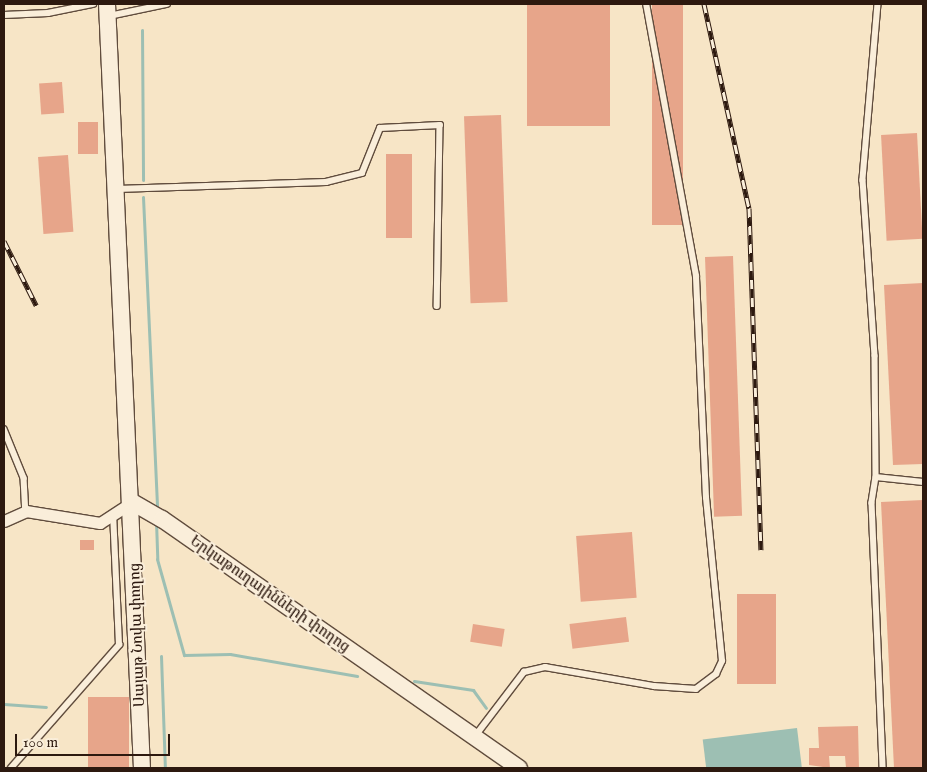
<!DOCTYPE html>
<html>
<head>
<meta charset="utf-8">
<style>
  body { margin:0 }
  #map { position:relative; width:927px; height:772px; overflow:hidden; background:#f7e5c6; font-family:"IM FELL English","Noto Serif Armenian",serif }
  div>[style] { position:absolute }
  .water>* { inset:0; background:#9dbfb3; transform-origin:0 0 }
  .stream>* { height:3px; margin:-1.5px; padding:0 1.5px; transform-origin:1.5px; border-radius:1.5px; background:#9dbfb3 }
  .building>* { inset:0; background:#e7a58a; transform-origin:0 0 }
  .roads { filter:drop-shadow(1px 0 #604c3d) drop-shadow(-1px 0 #604c3d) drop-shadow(0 1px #604c3d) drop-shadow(0 -1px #604c3d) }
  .lane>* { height:5.5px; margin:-2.75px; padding:0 2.75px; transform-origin:2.75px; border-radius:2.75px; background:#faeeda }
  .street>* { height:11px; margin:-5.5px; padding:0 5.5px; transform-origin:5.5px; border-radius:5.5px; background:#faeeda }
  .secondary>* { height:16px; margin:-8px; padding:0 8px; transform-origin:8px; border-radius:8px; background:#faeeda }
  .rail>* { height:5px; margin-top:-2.5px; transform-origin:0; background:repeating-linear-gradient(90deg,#faeeda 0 9px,#2d190f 0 18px); box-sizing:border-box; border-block:1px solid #2d190f }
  span { translate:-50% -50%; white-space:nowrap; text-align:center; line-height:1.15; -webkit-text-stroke:4px #faeeda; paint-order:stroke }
  .street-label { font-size:15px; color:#2d190f }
  .frame { position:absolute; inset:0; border:5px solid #2d190f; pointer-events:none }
  .scale { position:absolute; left:15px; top:734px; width:155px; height:22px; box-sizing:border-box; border:2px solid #2d190f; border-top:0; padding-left:6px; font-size:15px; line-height:18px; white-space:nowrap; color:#2d190f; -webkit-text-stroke:4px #faeeda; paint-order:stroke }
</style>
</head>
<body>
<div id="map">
  <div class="water">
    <i style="left:797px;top:728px;width:40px;height:95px;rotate:83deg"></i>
  </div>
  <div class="stream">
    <i style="left:140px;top:4px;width:2px;rotate:90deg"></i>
    <i style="left:142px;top:30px;width:150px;rotate:89.6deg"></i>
    <i style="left:143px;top:197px;width:313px;rotate:87.4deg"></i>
    <i style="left:156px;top:521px;width:38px;rotate:88deg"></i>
    <i style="left:157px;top:559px;width:100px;rotate:74.3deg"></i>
    <i style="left:184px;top:655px;width:46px;rotate:-1.2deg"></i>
    <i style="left:230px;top:654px;width:129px;rotate:9.8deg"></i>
    <i style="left:161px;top:656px;width:112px;rotate:88deg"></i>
    <i style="left:414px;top:681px;width:60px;rotate:8.7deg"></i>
    <i style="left:473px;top:690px;width:22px;rotate:54deg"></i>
    <i style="left:4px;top:704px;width:42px;rotate:4.1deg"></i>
  </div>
  <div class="building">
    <i style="left:527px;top:4px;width:83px;height:122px"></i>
    <i style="left:652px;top:4px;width:31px;height:221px"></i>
    <i style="left:62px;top:82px;width:31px;height:23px;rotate:86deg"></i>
    <i style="left:501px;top:115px;width:187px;height:37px;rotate:88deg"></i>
    <i style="left:78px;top:122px;width:20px;height:32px"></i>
    <i style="left:917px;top:133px;width:106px;height:36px;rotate:87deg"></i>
    <i style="left:386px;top:154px;width:26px;height:84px"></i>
    <i style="left:68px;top:155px;width:77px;height:30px;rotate:86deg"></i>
    <i style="left:733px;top:256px;width:260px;height:28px;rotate:88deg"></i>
    <i style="clip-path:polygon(923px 283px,923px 464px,893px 465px,884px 285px)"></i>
    <i style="clip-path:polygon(923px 500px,923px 768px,894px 768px,881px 502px)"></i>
    <i style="left:632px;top:532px;width:66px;height:56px;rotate:86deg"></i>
    <i style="left:94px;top:540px;width:10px;height:14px;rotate:90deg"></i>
    <i style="left:737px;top:594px;width:39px;height:90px"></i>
    <i style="left:626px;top:617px;width:25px;height:57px;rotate:83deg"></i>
    <i style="left:473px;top:624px;width:32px;height:18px;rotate:9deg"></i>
    <i style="left:88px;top:697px;width:41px;height:71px"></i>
    <i style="clip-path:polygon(858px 726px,859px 768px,846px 768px,845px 756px,829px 756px,830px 768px,809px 765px,809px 748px,819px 748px,818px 727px)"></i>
  </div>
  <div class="roads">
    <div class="lane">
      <i style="left:878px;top:4px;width:177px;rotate:94.9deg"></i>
      <i style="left:863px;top:180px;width:176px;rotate:86.1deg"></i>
      <i style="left:875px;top:356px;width:121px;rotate:89.5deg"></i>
      <i style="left:876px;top:477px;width:26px;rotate:99deg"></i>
      <i style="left:872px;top:503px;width:265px;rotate:87.6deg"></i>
      <i style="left:4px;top:15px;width:44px;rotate:-2.6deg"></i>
      <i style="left:48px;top:13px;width:46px;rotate:-11.3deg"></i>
      <i style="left:109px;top:16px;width:59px;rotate:-11.7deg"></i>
      <i style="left:117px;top:189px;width:209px;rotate:-1.9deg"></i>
      <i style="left:326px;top:182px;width:37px;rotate:-14deg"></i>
      <i style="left:362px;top:173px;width:48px;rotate:-68.2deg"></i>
      <i style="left:380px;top:128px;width:60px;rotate:-2.9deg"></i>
      <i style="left:440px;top:125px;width:181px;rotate:90.9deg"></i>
      <i style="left:4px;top:429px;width:53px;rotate:67.8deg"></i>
      <i style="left:24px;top:478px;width:33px;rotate:87deg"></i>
      <i style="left:876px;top:477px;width:47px;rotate:6.1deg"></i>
      <i style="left:476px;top:735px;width:79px;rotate:-52.7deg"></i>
      <i style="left:524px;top:672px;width:22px;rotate:-13deg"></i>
      <i style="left:545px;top:667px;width:111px;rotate:9.9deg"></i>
      <i style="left:654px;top:686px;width:42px;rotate:4.1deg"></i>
      <i style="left:696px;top:689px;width:25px;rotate:-37deg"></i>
      <i style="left:716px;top:674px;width:14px;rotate:-65deg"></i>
      <i style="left:722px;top:661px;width:164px;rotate:-95.6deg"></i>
      <i style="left:706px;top:498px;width:222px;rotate:-92.6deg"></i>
      <i style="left:696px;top:276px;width:277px;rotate:-100.4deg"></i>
      <i style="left:11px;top:768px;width:164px;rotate:-48.7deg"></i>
      <i style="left:119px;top:645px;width:130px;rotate:-92.6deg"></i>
    </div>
    <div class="street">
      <i style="left:4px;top:521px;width:24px;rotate:-24deg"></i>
      <i style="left:26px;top:511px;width:75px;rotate:9.2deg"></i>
      <i style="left:100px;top:523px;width:38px;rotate:-33deg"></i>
    </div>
    <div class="secondary">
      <i style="left:107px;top:4px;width:765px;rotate:87.38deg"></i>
      <i style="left:132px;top:502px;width:34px;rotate:30deg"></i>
      <i style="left:162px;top:519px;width:435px;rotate:34.9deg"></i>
    </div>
  </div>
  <div class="rail">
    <i style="left:704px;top:4px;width:209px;rotate:77.6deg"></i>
    <i style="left:749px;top:208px;width:342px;rotate:88deg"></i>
    <i style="left:4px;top:241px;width:72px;rotate:63.4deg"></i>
  </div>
  <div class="street-label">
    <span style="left:270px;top:594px;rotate:35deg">Երկաթուղայինների փողոց</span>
    <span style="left:137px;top:635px;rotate:-92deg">Սայաթ Նովա փողոց</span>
  </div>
  <div class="frame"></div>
  <div class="scale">100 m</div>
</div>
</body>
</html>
